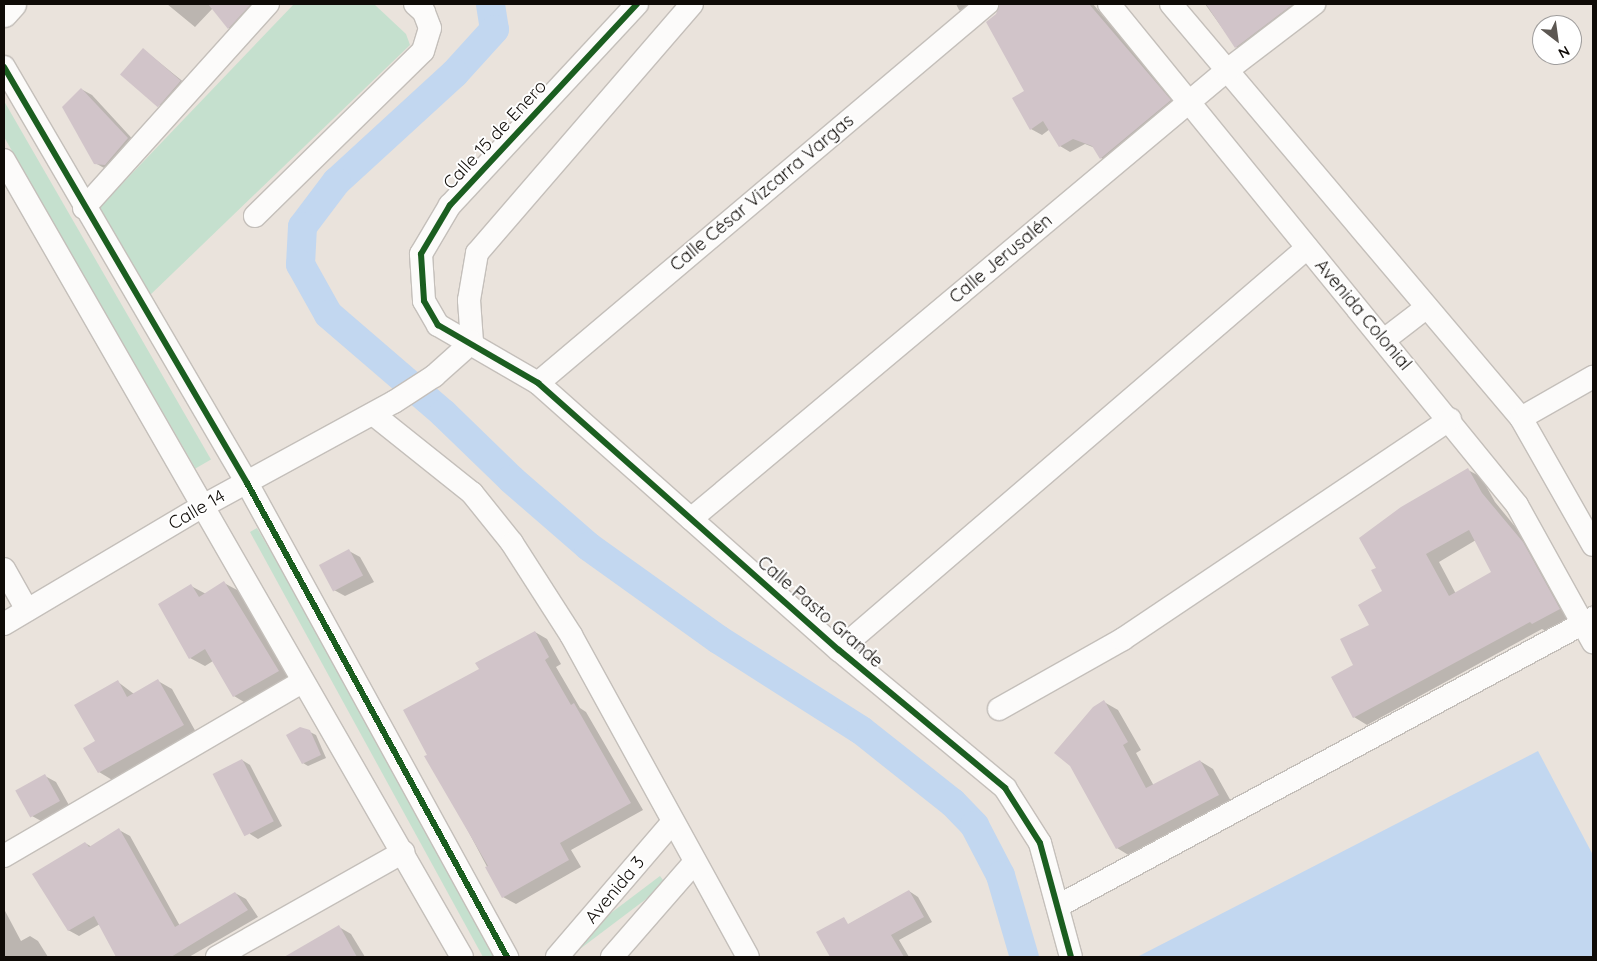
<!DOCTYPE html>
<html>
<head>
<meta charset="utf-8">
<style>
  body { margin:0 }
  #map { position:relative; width:1597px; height:961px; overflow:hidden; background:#eae3dc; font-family:Quicksand,sans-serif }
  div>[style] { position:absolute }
  .green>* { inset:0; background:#c5e0ce; transform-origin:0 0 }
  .water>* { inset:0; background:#c2d7f0 }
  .shadow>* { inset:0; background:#0003 }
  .canal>* { height:29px; margin:-14.5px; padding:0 14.5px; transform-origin:14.5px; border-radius:14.5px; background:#c2d7f0 }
  .building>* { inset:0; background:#d1c4c9; transform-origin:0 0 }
  .roads { filter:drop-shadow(1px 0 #c4bfba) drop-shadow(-1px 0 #c4bfba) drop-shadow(0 1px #c4bfba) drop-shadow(0 -1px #c4bfba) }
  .street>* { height:22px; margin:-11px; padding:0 11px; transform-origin:11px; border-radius:11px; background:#fcfbfa }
  .secondary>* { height:28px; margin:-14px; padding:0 14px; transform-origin:14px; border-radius:14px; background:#fcfbfa }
  .cycleway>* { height:6px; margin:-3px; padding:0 3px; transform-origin:3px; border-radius:3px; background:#1b5e20 }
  span { translate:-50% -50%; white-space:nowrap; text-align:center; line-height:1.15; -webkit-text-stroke:4px #fff; paint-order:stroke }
  .street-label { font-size:18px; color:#0f0b07 }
  .frame { position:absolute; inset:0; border:5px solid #0f0b07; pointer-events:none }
  .north { position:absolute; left:1532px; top:15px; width:50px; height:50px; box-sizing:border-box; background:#fff; border:1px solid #9f9d9c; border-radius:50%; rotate:150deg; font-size:14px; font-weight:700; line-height:20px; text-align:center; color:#0f0b07 }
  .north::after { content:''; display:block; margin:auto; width:18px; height:22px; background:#5c5752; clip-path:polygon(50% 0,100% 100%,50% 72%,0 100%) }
</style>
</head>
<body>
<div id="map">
  <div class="green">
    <i style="clip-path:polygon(294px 4px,374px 4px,406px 34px,410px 45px,148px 297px,97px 210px)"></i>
    <i style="left:4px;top:101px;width:414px;height:18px;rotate:60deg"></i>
    <i style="clip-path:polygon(257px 528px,357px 698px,495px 957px,483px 957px,250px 532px)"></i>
    <i style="left:660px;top:876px;width:10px;height:107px;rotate:53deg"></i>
  </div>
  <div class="water">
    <i style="clip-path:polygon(1538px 751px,1593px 855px,1593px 957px,1137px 957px)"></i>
  </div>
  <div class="shadow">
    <i style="clip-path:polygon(167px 4px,260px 4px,240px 34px,229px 28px,213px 8px,195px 27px)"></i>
    <i style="clip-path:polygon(956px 4px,988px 4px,972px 17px,959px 10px)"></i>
    <i style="clip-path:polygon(1042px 4px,1093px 4px,1180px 107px,1112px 164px,1101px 158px,1095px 148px,1085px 144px,1070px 152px,1060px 146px,1050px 129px,1042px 135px,1031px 129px,1026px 91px,995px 35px)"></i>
    <i style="clip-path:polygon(1205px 4px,1312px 4px,1247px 54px,1236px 47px)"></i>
    <i style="clip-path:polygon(144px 50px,191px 88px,170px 111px,159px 105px)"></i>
    <i style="clip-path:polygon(81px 89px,92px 95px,138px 145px,106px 169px,95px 163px)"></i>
    <i style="clip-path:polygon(evenodd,1468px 470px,1481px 477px,1495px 502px,1535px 551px,1572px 617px,1546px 631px,1542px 629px,1367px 725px,1354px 717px,1332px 678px,1355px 665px,1384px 591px,1378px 568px,1468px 470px,1476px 540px,1493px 573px,1456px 594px,1439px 562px,1476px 540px)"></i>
    <i style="clip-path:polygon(349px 551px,360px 557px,374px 582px,345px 596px,334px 590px)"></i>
    <i style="clip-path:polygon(224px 583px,239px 591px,293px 680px,249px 705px,234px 696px,213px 661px,205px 666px,190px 658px,191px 586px,206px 594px)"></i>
    <i style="clip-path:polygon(535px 632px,547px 639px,561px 664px,556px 667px,580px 708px,586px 712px,643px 810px,571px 850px,581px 867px,516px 904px,503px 897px,428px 755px,480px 670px)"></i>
    <i style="clip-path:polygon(158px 681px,172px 689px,197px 734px,114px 781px,99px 772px,97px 742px,118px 682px,134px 694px)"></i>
    <i style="clip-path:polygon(1104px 702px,1118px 710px,1141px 750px,1136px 753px,1154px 786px,1200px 761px,1213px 769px,1232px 803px,1130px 856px,1117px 848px)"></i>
    <i style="clip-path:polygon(310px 732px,316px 735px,326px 758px,308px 766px,303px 763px)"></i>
    <i style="clip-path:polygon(242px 760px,250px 765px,282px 826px,258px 839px,250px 834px)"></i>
    <i style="clip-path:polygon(45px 776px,56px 782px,70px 807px,43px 822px,32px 816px)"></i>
    <i style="clip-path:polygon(119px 830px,130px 836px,180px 926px,235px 893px,246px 899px,258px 917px,189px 957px,118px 957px,100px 924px,79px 936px,68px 930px,85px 843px,92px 847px)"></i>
    <i style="clip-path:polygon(909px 891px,918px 897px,932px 922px,899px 940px,909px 957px,872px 957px,851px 923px)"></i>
    <i style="clip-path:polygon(4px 909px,21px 941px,30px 936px,38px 941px,48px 957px,4px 957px)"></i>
    <i style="clip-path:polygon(339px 927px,351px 934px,365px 957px,287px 957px)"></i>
  </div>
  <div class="canal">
    <i style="left:490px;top:4px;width:25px;rotate:81deg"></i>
    <i style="left:494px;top:29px;width:59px;rotate:132.3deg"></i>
    <i style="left:454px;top:73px;width:160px;rotate:137.5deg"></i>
    <i style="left:336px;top:181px;width:56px;rotate:127.1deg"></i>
    <i style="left:302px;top:226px;width:38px;rotate:93deg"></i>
    <i style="left:300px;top:264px;width:57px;rotate:60.8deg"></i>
    <i style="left:328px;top:314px;width:152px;rotate:40.7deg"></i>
    <i style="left:443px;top:413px;width:95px;rotate:44.1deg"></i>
    <i style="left:511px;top:479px;width:102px;rotate:41deg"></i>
    <i style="left:588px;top:546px;width:160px;rotate:35.6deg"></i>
    <i style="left:718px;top:639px;width:169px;rotate:32.5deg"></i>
    <i style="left:861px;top:730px;width:116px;rotate:38.4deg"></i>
    <i style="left:952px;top:802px;width:32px;rotate:46deg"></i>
    <i style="left:974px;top:825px;width:56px;rotate:62.5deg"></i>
    <i style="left:1000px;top:875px;width:85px;rotate:73.7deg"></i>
  </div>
  <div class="building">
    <i style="clip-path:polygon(208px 4px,251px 4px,228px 29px)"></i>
    <i style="clip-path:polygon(1000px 4px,1089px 4px,1171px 100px,1100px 159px,1092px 146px,1073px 139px,1059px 147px,1043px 121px,1030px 130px,1012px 98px,1024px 91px,986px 22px,996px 14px)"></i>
    <i style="clip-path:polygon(1206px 4px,1293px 4px,1235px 48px)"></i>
    <i style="left:143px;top:48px;width:50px;height:35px;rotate:41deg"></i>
    <i style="clip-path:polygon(81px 88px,128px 138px,105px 165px,94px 164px,62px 107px)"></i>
    <i style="clip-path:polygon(evenodd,1468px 468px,1482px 493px,1523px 542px,1560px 609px,1532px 624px,1530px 622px,1353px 718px,1331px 677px,1353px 665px,1340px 639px,1369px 625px,1358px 605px,1382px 591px,1371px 570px,1376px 568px,1359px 538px,1401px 507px,1468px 468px,1469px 530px,1491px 572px,1449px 596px,1426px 554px,1469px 530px)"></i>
    <i style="left:349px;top:549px;width:30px;height:34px;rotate:62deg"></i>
    <i style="clip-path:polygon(224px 581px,279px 671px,233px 697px,205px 649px,189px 659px,158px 604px,191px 584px,199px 597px)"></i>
    <i style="clip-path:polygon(535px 631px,549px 657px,545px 660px,571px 705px,574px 703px,631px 803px,560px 843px,569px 860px,502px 898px,485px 867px,488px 866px,424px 756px,427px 755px,403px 710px,479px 669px,475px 663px)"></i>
    <i style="clip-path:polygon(158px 679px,184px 725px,98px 773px,83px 748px,95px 741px,74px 705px,118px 680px,127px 697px)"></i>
    <i style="clip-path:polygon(1104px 700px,1128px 742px,1123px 745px,1146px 788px,1200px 760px,1219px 795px,1116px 849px,1070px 766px,1054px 753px,1093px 707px)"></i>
    <i style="clip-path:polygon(300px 727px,310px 730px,321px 755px,302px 764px,286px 735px)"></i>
    <i style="left:242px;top:759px;width:70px;height:33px;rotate:63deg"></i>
    <i style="left:45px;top:774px;width:31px;height:34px;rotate:61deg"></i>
    <i style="clip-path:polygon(119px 828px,175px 927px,235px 892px,248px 910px,171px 957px,116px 957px,94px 916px,68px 931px,32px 874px,85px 842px,89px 847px)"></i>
    <i style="clip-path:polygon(909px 890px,924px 917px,891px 935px,904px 957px,830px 957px,816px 932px,844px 917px,848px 924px)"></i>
    <i style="clip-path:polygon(339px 925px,357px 957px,284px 957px)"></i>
  </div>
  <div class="roads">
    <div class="street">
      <i style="left:637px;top:4px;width:275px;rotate:132.9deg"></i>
      <i style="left:450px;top:205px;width:57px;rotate:120.6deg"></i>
      <i style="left:421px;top:254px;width:47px;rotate:86.3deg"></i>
      <i style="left:424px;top:301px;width:28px;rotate:60deg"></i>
      <i style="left:438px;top:325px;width:116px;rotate:30.1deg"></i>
      <i style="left:538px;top:383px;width:402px;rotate:41.6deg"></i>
      <i style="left:839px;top:650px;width:216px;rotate:39.7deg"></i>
      <i style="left:1005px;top:788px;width:65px;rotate:57.5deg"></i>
      <i style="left:1040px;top:843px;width:118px;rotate:74.8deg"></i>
      <i style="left:1109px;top:4px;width:646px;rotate:50.84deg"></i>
      <i style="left:1517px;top:505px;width:157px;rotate:61deg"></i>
      <i style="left:1171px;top:4px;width:542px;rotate:49.79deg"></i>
      <i style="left:1521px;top:418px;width:146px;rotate:60.4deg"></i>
      <i style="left:4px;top:67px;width:482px;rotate:59.7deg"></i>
      <i style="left:247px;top:483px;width:541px;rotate:61.25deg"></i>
      <i style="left:4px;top:160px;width:919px;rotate:60.12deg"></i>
      <i style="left:84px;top:208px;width:275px;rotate:-48deg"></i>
      <i style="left:255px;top:216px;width:235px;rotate:-44.5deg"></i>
      <i style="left:423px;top:51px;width:24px;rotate:-73deg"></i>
      <i style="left:430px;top:28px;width:17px;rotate:-111deg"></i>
      <i style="left:424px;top:12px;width:12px;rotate:-138deg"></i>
      <i style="left:1384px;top:340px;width:54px;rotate:-37.5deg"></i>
      <i style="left:472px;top:342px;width:42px;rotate:-94.1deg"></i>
      <i style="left:469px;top:300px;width:48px;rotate:-80.3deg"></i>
      <i style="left:477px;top:253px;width:329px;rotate:-49.2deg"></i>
      <i style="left:538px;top:383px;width:588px;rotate:-40.17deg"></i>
      <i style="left:373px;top:414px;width:127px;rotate:38.6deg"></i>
      <i style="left:472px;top:493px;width:64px;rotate:51.3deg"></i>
      <i style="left:512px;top:543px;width:109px;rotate:57.3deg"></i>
      <i style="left:571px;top:635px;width:367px;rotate:61.2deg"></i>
      <i style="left:1521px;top:418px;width:83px;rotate:-29.7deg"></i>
      <i style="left:691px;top:519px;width:698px;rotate:-39.94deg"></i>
      <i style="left:1226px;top:71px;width:111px;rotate:-37.3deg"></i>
      <i style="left:4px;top:569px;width:47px;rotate:60.7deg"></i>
      <i style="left:4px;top:624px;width:231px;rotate:-30.7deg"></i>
      <i style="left:203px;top:506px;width:217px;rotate:-28.6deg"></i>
      <i style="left:394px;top:402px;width:48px;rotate:-33deg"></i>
      <i style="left:434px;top:376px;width:51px;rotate:-41.8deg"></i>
      <i style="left:839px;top:650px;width:617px;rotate:-40.66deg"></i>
      <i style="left:999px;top:709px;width:142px;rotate:-29.4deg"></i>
      <i style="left:1123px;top:639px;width:394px;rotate:-33.9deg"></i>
      <i style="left:4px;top:856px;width:346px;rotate:-30.3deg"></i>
      <i style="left:1058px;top:906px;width:608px;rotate:-28.29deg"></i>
      <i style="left:217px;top:957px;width:214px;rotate:-29.4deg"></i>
      <i style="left:557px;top:957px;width:177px;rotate:-49.4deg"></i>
      <i style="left:612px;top:957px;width:126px;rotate:-48.9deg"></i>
    </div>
    <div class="secondary">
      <i style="left:4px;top:13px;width:12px;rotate:-48deg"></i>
    </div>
  </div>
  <div class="cycleway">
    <i style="left:637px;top:4px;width:275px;rotate:132.9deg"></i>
    <i style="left:450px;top:205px;width:57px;rotate:120.6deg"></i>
    <i style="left:421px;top:254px;width:47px;rotate:86.3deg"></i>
    <i style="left:424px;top:301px;width:28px;rotate:60deg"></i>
    <i style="left:438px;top:325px;width:116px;rotate:30.1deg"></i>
    <i style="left:538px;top:383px;width:402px;rotate:41.6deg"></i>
    <i style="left:839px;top:650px;width:216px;rotate:39.7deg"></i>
    <i style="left:1005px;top:788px;width:65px;rotate:57.5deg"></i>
    <i style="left:1040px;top:843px;width:118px;rotate:74.8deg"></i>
    <i style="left:4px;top:67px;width:482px;rotate:59.7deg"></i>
    <i style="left:247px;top:483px;width:541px;rotate:61.25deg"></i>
  </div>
  <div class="street-label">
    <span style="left:495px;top:135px;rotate:-47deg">Calle 15 de Enero</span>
    <span style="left:762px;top:193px;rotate:-40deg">Calle César Vizcarra Vargas</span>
    <span style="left:1001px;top:259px;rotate:-40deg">Calle Jerusalén</span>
    <span style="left:1363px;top:315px;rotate:50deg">Avenida Colonial</span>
    <span style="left:197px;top:510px;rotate:-30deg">Calle 14</span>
    <span style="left:820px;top:612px;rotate:41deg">Calle Pasto Grande</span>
    <span style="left:615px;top:890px;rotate:-50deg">Avenida 3</span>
  </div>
  <div class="frame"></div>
  <div class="north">N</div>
</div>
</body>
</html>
